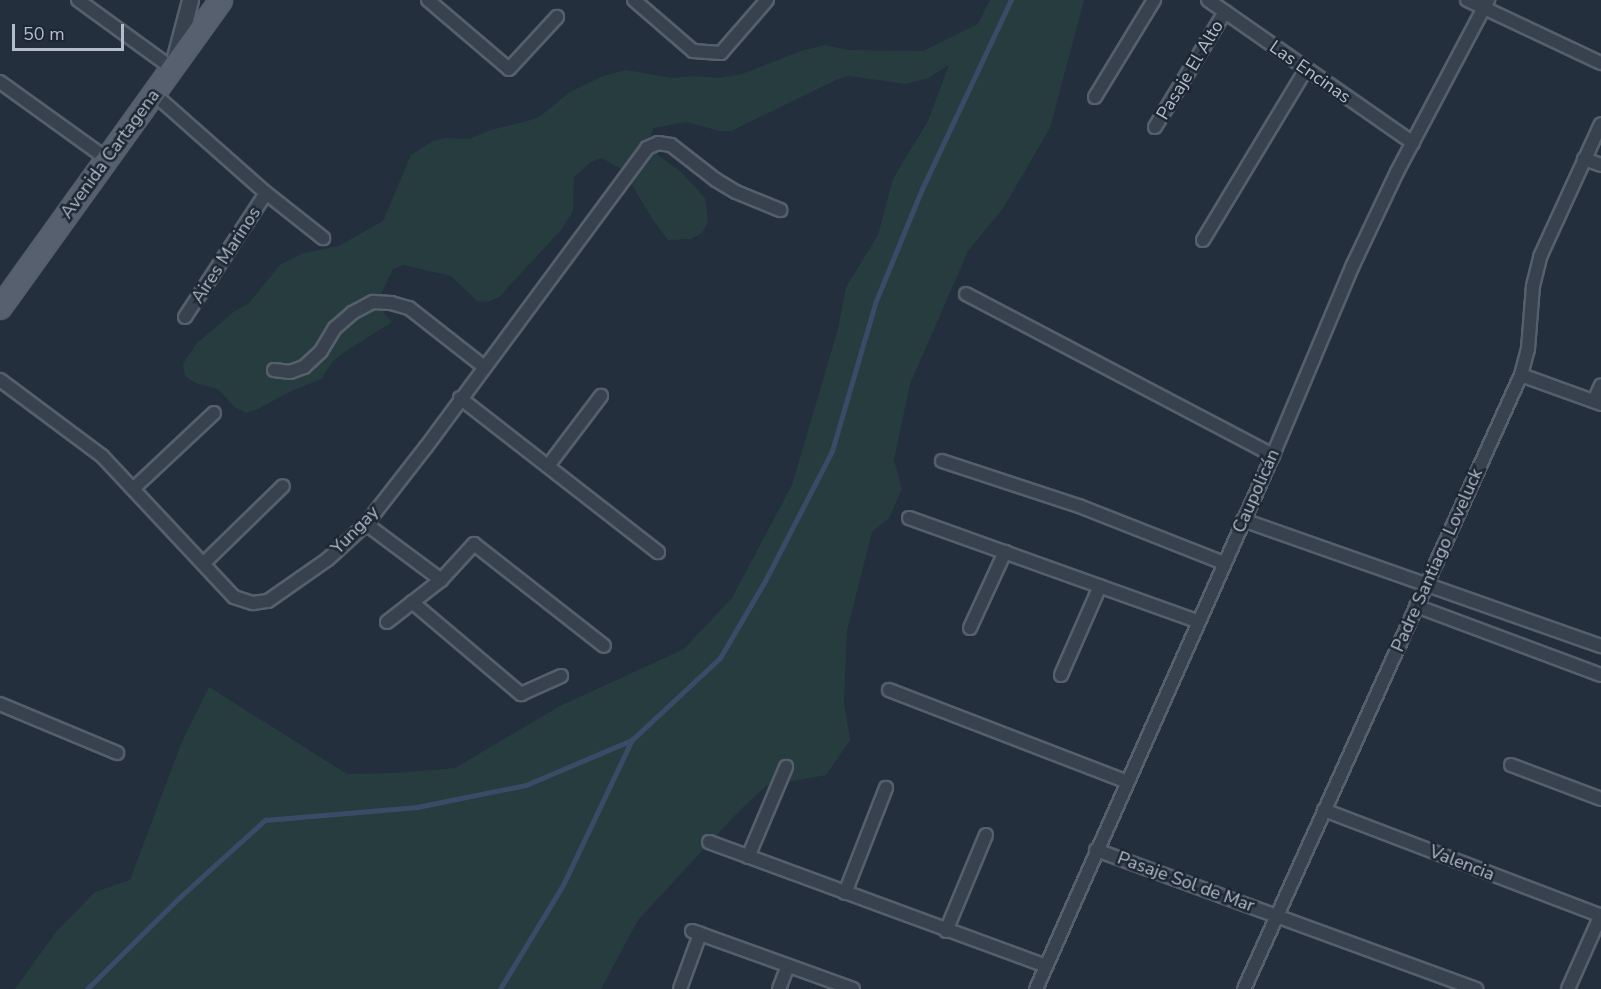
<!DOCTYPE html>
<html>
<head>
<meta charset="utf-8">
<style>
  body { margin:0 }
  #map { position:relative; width:1601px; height:989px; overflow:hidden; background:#242f3e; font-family:"Nunito Sans",sans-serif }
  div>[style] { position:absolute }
  .green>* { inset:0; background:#263c3f }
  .stream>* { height:4.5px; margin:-2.25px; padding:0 2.25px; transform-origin:2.25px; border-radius:2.25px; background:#394c67 }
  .roads { filter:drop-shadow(2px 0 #565f6c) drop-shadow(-2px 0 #565f6c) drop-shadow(0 2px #565f6c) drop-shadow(0 -2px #565f6c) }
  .minor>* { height:12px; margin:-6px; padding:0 6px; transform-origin:6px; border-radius:6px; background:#38414e }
  .tertiary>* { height:15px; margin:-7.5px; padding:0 7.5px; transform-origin:7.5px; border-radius:7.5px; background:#38414e }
  .primary>* { height:20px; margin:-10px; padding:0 10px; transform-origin:10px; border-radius:10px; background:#56606e }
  span { translate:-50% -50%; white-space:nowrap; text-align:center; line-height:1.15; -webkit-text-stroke:5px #1d2633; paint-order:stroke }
  .street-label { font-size:18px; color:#b4bcc9 }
  .scale { position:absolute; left:12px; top:24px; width:112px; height:27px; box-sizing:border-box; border:3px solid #b4bcc9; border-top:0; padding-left:8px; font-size:18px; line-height:21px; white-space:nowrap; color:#b4bcc9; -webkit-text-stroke:4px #1d2633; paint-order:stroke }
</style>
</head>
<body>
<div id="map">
  <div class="green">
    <i style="clip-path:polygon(990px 0,1084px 0,1050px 128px,1002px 210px,968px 251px,910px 384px,894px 460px,902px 489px,889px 518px,872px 532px,847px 631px,844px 702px,850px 740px,826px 775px,766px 786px,738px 812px,638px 920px,601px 989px,15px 989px,56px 932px,95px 892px,130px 880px,181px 744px,209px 687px,347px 774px,396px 773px,455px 768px,560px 706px,684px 649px,732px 598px,792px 485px,838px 329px,846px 287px,878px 235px,893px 179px,928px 121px,949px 65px,928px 78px,906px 84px,849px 76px,838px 79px,731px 131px,720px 131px,686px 122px,653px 128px,650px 140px,658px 155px,681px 172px,705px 198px,708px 222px,702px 233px,691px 239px,668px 240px,653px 220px,623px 170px,602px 158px,591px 162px,574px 177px,573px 211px,561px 230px,499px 297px,488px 302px,477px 301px,451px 276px,403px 265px,393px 269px,380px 296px,384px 314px,392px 322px,343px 353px,333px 361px,321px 379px,289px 392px,258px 409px,246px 413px,235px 407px,218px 389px,196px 383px,185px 376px,183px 364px,196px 344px,236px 310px,248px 304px,281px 264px,304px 253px,339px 246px,383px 221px,411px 155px,433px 141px,445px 138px,469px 139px,491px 130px,531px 120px,542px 115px,570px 92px,603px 76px,626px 70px,672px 78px,694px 76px,719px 78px,742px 74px,801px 51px,825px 45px,848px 50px,923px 51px,978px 24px)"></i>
  </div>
  <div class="stream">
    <i style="left:87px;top:989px;width:129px;rotate:-44.7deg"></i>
    <i style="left:179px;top:898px;width:116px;rotate:-42.2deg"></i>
    <i style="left:265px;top:820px;width:153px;rotate:-4.9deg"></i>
    <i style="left:417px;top:807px;width:111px;rotate:-11.4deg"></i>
    <i style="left:526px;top:785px;width:115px;rotate:-23deg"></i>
    <i style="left:632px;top:740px;width:120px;rotate:-43deg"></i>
    <i style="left:720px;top:658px;width:89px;rotate:-59.7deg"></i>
    <i style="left:765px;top:581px;width:146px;rotate:-62.7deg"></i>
    <i style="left:832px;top:451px;width:156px;rotate:-73.7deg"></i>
    <i style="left:876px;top:301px;width:121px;rotate:-67.7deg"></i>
    <i style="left:922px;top:189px;width:209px;rotate:-64.8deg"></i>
    <i style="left:500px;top:989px;width:122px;rotate:-58.8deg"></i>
    <i style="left:563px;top:885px;width:161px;rotate:-64.6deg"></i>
  </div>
  <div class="roads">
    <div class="minor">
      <i style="left:78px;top:0;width:116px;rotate:35.9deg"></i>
      <i style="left:428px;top:0;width:106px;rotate:40.4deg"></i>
      <i style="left:509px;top:69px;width:71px;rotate:-47.3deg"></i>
      <i style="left:634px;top:0;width:78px;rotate:40.8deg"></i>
      <i style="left:693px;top:51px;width:28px;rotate:4deg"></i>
      <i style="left:721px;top:53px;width:70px;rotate:-49deg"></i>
      <i style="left:1208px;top:0;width:250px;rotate:34.9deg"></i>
      <i style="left:1467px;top:0;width:148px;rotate:25.2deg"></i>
      <i style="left:0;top:82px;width:132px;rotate:35.7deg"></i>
      <i style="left:154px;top:94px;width:149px;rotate:41.5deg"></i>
      <i style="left:266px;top:193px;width:73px;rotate:38.3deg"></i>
      <i style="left:1095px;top:97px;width:114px;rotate:-58.7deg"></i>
      <i style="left:1155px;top:127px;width:135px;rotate:-58.7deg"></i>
      <i style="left:1584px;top:159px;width:18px;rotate:19deg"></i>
      <i style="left:1203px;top:240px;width:200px;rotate:-58.9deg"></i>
      <i style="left:966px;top:294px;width:347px;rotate:27.7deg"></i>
      <i style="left:185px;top:317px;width:148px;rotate:-56.8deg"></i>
      <i style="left:274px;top:370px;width:16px;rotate:7deg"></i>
      <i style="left:290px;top:372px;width:15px;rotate:-20deg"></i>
      <i style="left:304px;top:367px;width:23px;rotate:-43deg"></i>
      <i style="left:321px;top:351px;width:27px;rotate:-59deg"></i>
      <i style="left:335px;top:328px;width:23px;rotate:-41deg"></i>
      <i style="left:352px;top:313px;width:24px;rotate:-28deg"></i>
      <i style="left:373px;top:302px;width:18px;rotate:3deg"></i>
      <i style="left:391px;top:303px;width:19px;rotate:16deg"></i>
      <i style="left:409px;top:308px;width:94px;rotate:38.1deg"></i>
      <i style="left:1521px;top:375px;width:85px;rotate:19.9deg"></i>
      <i style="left:0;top:380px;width:127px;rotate:36.7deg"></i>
      <i style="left:102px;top:456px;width:193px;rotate:46.9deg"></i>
      <i style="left:234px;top:597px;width:20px;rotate:18deg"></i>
      <i style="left:253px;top:603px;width:15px;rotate:-8deg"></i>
      <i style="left:268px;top:601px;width:73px;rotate:-35deg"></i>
      <i style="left:328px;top:559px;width:52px;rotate:-42.6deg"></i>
      <i style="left:366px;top:524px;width:98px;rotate:-52.1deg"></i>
      <i style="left:426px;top:447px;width:372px;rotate:-53.5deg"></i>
      <i style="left:647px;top:148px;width:12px;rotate:-24deg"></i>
      <i style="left:658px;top:143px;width:13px;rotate:9deg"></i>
      <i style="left:671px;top:145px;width:57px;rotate:37.9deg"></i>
      <i style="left:716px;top:180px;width:23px;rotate:31deg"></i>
      <i style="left:736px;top:192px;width:48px;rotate:22.2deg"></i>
      <i style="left:460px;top:398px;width:251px;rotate:37.9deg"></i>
      <i style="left:1594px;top:401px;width:17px;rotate:-66deg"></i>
      <i style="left:942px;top:461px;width:144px;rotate:18.2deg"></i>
      <i style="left:1079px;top:506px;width:156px;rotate:21.5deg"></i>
      <i style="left:548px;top:466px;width:88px;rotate:-52.9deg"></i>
      <i style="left:133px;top:489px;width:111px;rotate:-43.2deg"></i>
      <i style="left:909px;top:518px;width:306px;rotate:19.7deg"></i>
      <i style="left:1243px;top:520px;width:380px;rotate:19.4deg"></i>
      <i style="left:366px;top:524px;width:94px;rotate:36.7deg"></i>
      <i style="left:441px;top:580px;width:49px;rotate:-47.5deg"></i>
      <i style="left:474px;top:544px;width:165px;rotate:38.1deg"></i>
      <i style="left:204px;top:563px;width:110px;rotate:-44.3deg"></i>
      <i style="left:412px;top:602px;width:143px;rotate:40.2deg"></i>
      <i style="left:521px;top:694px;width:44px;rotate:-24.2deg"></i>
      <i style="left:1416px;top:606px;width:197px;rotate:20.5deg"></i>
      <i style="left:387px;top:622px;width:68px;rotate:-37.9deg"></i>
      <i style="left:970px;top:628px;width:84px;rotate:-65.3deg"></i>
      <i style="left:1061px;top:675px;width:97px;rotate:-66.3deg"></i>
      <i style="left:889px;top:690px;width:255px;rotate:21.1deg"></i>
      <i style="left:0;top:704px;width:127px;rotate:22.7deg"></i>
      <i style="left:1511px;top:765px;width:96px;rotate:20.7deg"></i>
      <i style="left:1324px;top:810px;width:297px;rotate:20.9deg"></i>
      <i style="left:709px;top:842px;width:359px;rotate:20.2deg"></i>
      <i style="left:1096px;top:850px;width:405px;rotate:20.1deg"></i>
      <i style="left:748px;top:857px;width:98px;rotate:-67.1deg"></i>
      <i style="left:845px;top:893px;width:113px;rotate:-68.7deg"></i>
      <i style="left:692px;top:931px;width:171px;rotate:19.8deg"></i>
      <i style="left:946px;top:931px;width:104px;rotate:-67.4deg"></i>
      <i style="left:680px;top:989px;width:59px;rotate:-70deg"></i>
      <i style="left:779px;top:989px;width:25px;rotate:-69deg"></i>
      <i style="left:1036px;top:989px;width:584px;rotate:-66.07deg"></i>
      <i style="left:1273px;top:455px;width:206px;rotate:-67.2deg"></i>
      <i style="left:1353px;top:265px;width:103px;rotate:-64.7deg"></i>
      <i style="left:1397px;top:172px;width:195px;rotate:-62.1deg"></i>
      <i style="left:1244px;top:989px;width:674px;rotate:-65.72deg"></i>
      <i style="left:1521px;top:375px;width:27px;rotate:-75deg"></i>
      <i style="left:1528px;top:349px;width:63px;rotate:-85.5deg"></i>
      <i style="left:1533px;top:286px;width:30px;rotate:-76deg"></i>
      <i style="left:1540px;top:257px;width:146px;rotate:-65.4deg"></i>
      <i style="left:1568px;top:989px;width:81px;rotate:-66deg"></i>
    </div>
    <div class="tertiary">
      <i style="left:174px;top:61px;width:63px;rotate:-75.3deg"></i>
    </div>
    <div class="primary">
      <i style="left:0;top:308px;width:379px;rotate:-54.3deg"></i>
    </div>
  </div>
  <div class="street-label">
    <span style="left:1190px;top:70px;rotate:-59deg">Pasaje El Alto</span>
    <span style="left:1310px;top:72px;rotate:35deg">Las Encinas</span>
    <span style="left:110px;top:154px;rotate:-54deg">Avenida Cartagena</span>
    <span style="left:226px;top:255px;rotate:-57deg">Aires Marinos</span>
    <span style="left:1256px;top:491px;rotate:-66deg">Caupolicán</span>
    <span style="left:355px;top:530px;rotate:-46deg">Yungay</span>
    <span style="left:1437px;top:560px;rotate:-66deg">Padre Santiago Loveluck</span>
    <span style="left:1462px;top:863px;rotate:21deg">Valencia</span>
    <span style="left:1186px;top:882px;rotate:20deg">Pasaje Sol de Mar</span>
  </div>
  <div class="scale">50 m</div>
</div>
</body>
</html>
